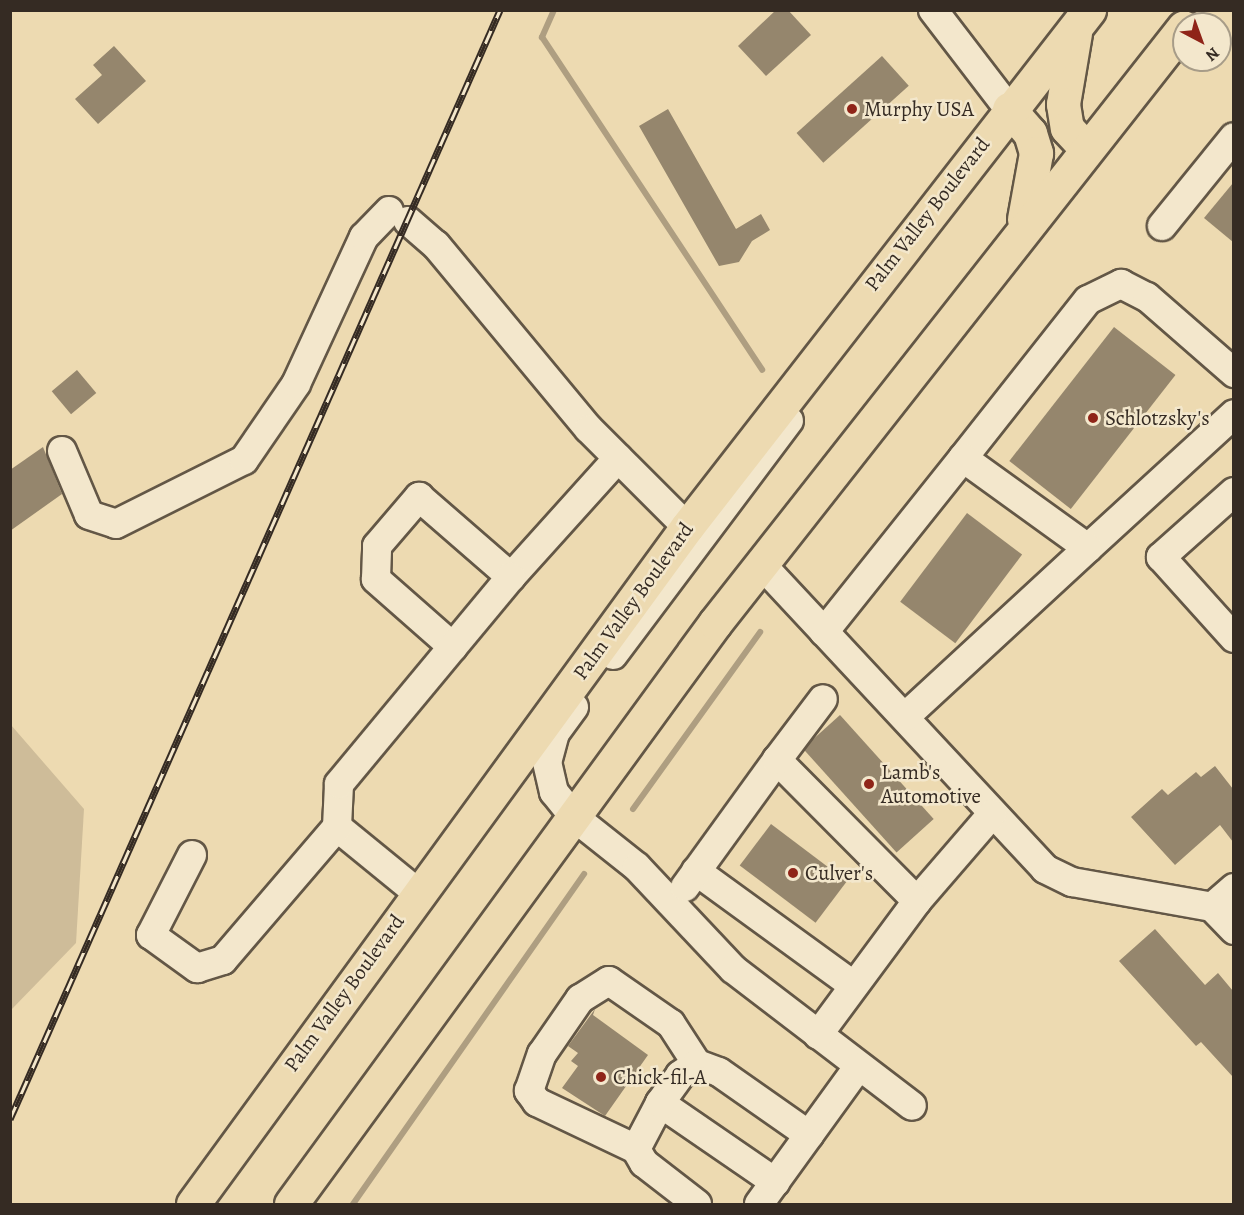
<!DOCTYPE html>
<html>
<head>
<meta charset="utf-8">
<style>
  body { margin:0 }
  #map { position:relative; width:1244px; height:1215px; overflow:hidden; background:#eddab1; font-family:Alegreya,serif }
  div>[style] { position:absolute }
  .green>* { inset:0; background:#cebc99 }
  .stream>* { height:6px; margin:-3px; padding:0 3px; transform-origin:3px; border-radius:3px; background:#ae9e81 }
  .building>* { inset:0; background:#95866d; transform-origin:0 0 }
  .roads { filter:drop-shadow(2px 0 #635746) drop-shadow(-2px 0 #635746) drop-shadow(0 2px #635746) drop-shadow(0 -2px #635746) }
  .minor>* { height:28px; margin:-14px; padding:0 14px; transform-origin:14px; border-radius:14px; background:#f3e7cc }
  .highway>* { height:33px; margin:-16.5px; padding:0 16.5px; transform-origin:16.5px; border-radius:16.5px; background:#eddab1 }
  .rail>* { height:7px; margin-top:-3.5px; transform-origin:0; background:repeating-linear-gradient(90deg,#f3e7cc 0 14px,#352b23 0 28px); box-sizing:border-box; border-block:2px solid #352b23 }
  .dots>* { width:16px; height:16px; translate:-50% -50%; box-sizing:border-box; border:3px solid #f3e7cc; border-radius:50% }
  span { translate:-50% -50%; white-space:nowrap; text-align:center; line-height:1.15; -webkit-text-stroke:5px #f3e7cc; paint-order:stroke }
  .poi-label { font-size:21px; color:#352b23 }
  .left { translate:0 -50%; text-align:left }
  .street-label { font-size:21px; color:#352b23 }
  .frame { position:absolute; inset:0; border:12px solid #352b23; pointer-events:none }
  .north { position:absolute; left:1172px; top:12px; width:60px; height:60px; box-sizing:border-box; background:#f3e7cc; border:2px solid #a79c88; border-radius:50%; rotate:139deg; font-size:16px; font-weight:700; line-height:24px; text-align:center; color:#352b23 }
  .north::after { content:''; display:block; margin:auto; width:21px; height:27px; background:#8f2418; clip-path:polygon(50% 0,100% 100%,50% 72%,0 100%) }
</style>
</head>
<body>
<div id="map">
  <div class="green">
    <i style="clip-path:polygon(11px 725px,84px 809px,76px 943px,11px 1010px)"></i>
  </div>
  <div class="stream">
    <i style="left:554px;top:10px;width:30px;rotate:114deg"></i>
    <i style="left:542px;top:37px;width:399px;rotate:56.5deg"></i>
    <i style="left:633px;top:809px;width:218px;rotate:-54.3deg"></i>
    <i style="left:353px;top:1204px;width:403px;rotate:-55deg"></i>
  </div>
  <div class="building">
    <i style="clip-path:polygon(776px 10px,788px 10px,811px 35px,766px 76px,738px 46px)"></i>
    <i style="clip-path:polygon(114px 46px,146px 81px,98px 124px,75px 99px,102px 75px,93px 65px)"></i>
    <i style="left:882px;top:56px;width:40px;height:115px;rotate:48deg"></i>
    <i style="clip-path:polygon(668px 109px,736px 229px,761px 214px,770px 230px,752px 241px,739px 262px,719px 266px,639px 126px)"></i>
    <i style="clip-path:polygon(1233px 183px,1233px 242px,1204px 218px)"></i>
    <i style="left:1114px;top:327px;width:78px;height:170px;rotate:38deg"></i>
    <i style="left:77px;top:370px;width:30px;height:33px;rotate:50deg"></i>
    <i style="clip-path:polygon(43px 447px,62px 494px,10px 531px,10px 470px)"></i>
    <i style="left:967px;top:513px;width:69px;height:111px;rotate:37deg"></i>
    <i style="left:840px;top:715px;width:140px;height:50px;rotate:48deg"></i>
    <i style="clip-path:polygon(1215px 766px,1233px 789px,1233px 842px,1220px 825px,1175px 865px,1131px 817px,1162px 789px,1168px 795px,1196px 772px,1201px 777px)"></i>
    <i style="left:771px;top:824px;width:95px;height:52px;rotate:37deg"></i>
    <i style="clip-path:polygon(1155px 929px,1205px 985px,1218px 973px,1233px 991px,1233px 1077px,1201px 1042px,1196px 1046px,1119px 961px)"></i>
    <i style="clip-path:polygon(595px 1009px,593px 1015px,648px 1055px,605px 1116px,562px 1088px,578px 1066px,571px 1061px,578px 1053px,568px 1046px)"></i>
  </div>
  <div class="roads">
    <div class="minor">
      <i style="left:933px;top:10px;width:125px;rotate:52.5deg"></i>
      <i style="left:408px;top:221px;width:37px;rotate:41deg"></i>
      <i style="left:436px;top:245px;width:239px;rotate:50.3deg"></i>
      <i style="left:589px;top:429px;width:139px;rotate:45deg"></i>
      <i style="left:1162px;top:226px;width:114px;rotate:-51deg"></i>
      <i style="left:62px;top:451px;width:69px;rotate:67.1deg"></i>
      <i style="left:89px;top:515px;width:28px;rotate:18deg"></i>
      <i style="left:116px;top:524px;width:143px;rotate:-26.6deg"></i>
      <i style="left:244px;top:460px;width:92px;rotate:-55.6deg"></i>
      <i style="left:296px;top:384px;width:162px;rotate:-65.2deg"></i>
      <i style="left:364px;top:237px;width:36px;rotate:-46deg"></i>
      <i style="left:963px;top:458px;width:201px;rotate:-51.7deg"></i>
      <i style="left:1088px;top:300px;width:37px;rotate:-26deg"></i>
      <i style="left:1121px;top:284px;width:29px;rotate:27deg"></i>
      <i style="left:1147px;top:297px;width:116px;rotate:41.1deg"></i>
      <i style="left:1234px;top:492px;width:98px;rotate:138.3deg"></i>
      <i style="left:1161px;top:557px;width:109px;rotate:48deg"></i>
      <i style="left:1088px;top:548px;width:198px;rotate:-42.5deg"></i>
      <i style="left:761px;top:564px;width:417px;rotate:47deg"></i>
      <i style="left:1045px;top:869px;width:30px;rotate:26deg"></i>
      <i style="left:1072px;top:882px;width:142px;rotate:10.1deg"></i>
      <i style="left:824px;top:632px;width:223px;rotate:-51.4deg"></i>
      <i style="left:963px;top:458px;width:154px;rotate:35.8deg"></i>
      <i style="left:1088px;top:548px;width:248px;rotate:137.3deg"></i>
      <i style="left:453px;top:647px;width:103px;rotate:-138.6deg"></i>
      <i style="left:376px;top:579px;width:33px;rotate:-88deg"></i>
      <i style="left:377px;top:546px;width:65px;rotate:-49.4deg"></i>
      <i style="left:419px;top:497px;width:122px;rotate:41deg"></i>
      <i style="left:511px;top:577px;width:160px;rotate:-48deg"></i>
      <i style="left:613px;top:655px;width:293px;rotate:-53.1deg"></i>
      <i style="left:574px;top:707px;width:32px;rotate:126deg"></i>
      <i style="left:555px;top:733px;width:30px;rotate:105deg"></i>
      <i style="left:547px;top:762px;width:31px;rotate:77deg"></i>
      <i style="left:554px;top:792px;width:32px;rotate:51deg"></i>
      <i style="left:574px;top:817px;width:80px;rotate:38.4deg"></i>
      <i style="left:637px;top:867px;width:140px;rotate:46.7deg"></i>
      <i style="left:733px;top:969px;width:225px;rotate:37.4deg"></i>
      <i style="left:337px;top:827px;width:104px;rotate:39.2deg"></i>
      <i style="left:192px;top:855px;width:90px;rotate:117.1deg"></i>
      <i style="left:151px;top:935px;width:57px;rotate:35.7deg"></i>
      <i style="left:197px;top:968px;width:27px;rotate:-17deg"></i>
      <i style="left:223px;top:960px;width:175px;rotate:-49.4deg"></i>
      <i style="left:337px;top:827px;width:43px;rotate:-87.3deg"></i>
      <i style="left:339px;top:784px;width:269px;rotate:-50.3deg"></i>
      <i style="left:696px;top:871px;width:195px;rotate:36deg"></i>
      <i style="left:685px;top:887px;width:157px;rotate:-54.1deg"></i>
      <i style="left:1234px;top:888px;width:29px;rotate:139deg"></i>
      <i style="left:1212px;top:907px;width:32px;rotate:46deg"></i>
      <i style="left:917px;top:901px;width:115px;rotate:-49.2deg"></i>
      <i style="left:818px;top:1035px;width:167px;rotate:-53.5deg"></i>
      <i style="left:917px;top:901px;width:199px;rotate:-134.8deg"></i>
      <i style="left:777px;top:760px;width:76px;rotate:-53deg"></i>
      <i style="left:660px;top:1103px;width:140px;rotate:34.5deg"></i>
      <i style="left:636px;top:1149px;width:110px;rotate:-154.6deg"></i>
      <i style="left:537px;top:1102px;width:14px;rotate:-126deg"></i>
      <i style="left:529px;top:1091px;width:39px;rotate:-71deg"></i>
      <i style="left:542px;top:1054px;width:67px;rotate:-55.4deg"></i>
      <i style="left:580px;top:999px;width:34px;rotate:-32deg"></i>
      <i style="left:609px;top:981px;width:75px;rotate:34.7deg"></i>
      <i style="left:671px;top:1024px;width:48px;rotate:57deg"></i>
      <i style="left:697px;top:1204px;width:67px;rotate:-142.3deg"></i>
      <i style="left:644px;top:1163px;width:16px;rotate:-120deg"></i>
      <i style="left:636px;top:1149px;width:52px;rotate:-62.4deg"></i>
      <i style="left:660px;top:1103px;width:34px;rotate:-54deg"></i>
      <i style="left:680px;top:1075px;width:20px;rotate:-33deg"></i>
      <i style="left:697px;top:1064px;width:23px;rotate:20deg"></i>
      <i style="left:719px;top:1072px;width:110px;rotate:35deg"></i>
      <i style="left:759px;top:1204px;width:169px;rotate:-54.1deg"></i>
    </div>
    <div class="highway">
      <i style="left:1075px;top:33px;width:72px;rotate:99.6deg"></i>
      <i style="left:1063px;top:104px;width:24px;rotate:81deg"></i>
      <i style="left:1067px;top:128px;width:26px;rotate:47deg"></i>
      <i style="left:1009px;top:109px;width:32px;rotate:49deg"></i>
      <i style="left:1030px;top:133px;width:21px;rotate:73deg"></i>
      <i style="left:1036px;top:153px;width:67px;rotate:100.3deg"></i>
      <i style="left:193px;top:1204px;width:838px;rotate:-53.88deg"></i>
      <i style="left:687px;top:527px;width:655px;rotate:-52.13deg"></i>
      <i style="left:291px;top:1204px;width:719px;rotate:-53.88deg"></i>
      <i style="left:715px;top:623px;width:758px;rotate:-51.8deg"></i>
    </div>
  </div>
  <div class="rail">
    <i style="left:10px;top:1119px;width:1212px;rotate:-66.16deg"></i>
  </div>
  <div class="dots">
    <i style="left:852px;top:109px;background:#8f2418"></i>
    <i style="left:1093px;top:418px;background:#8f2418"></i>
    <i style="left:869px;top:784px;background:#8f2418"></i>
    <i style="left:793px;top:873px;background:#8f2418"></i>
    <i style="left:601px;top:1077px;background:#8f2418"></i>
  </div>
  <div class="poi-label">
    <span class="left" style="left:864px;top:109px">Murphy USA</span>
    <span class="left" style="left:1105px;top:418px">Schlotzsky's</span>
    <span class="left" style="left:881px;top:784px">Lamb's<br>Automotive</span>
    <span class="left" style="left:805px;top:873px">Culver's</span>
    <span class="left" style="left:613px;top:1077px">Chick-fil-A</span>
  </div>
  <div class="street-label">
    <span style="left:927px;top:214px;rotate:-52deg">Palm Valley Boulevard</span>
    <span style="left:633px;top:601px;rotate:-54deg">Palm Valley Boulevard</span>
    <span style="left:344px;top:993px;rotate:-54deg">Palm Valley Boulevard</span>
  </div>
  <div class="frame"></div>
  <div class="north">N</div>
</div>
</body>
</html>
